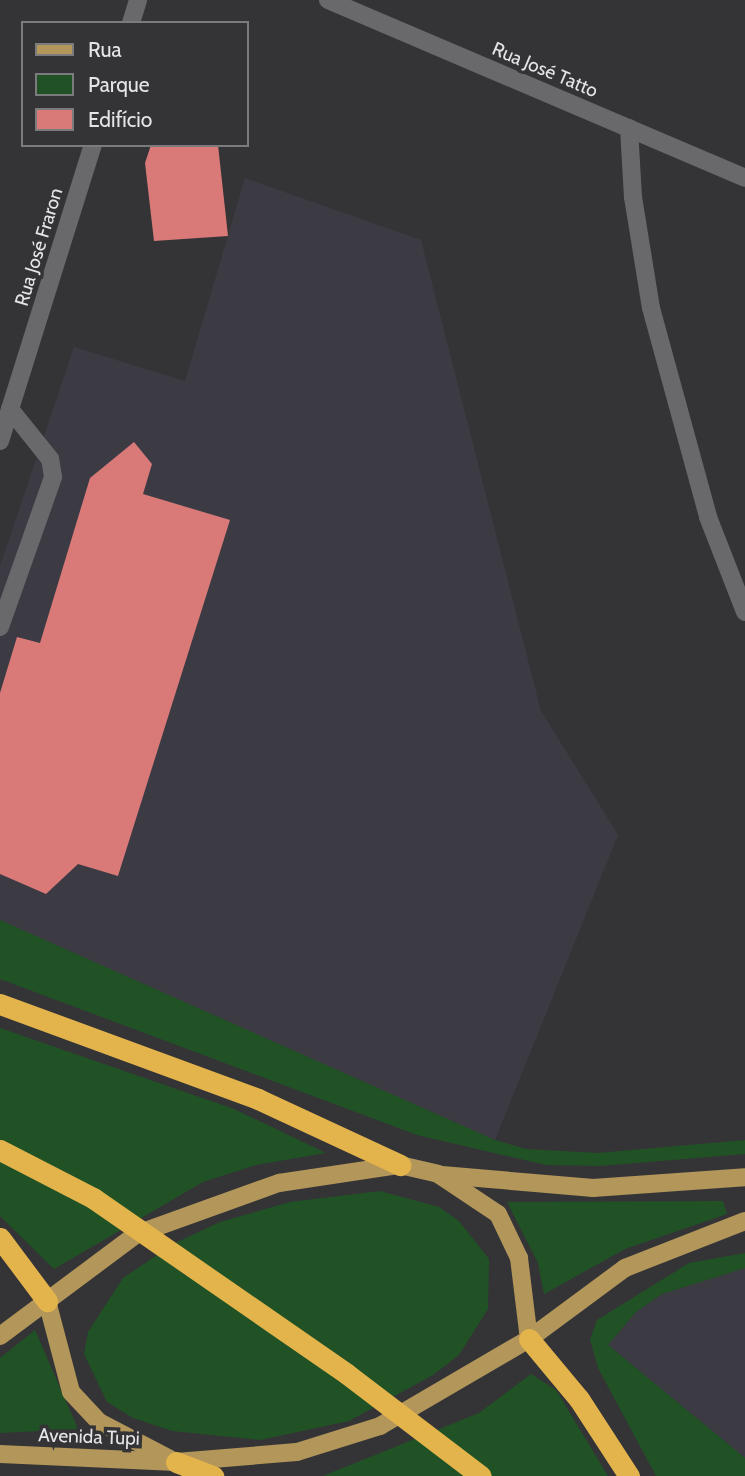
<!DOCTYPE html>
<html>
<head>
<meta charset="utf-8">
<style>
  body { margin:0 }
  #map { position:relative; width:745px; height:1476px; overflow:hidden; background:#343437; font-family:Cabin,sans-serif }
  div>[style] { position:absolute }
  .built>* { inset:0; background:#3c3b44 }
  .green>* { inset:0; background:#215225 }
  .building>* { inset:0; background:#d97a79 }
  .minor>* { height:18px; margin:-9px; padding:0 9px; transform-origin:9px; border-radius:9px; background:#69696c }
  .major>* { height:18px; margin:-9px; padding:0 9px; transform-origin:9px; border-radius:9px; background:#b39659 }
  .highway>* { height:21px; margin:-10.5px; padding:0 10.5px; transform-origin:10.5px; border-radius:10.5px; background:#e4b44c }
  span { translate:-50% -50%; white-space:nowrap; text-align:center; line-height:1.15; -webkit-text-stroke:7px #343437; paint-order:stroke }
  .street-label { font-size:19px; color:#e5e5e7 }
  .legend { position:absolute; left:21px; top:21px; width:228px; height:126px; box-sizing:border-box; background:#343437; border:2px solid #7b7b7d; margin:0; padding:9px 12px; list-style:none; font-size:21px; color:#e5e5e7 }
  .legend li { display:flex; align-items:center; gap:14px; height:35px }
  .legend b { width:35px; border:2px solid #7b7b7d }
</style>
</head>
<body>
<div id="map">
  <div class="built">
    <i style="clip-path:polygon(245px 178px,421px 240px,541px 711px,618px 835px,495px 1140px,0 920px,0 566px,74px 347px,185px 381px)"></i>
    <i style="clip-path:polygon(745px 1268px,745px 1458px,608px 1345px,636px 1312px,662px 1294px)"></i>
  </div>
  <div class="green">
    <i style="clip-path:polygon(0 920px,495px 1140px,526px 1149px,598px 1153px,745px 1140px,745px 1154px,600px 1166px,546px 1165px,417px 1135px,0 979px)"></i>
    <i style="clip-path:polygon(0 1028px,234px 1109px,326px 1153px,256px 1165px,203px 1182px,54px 1269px,0 1216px)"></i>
    <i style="clip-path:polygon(380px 1191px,439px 1207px,459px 1221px,489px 1259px,488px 1309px,459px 1355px,433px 1375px,349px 1421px,260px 1440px,172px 1431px,133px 1418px,107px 1402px,84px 1354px,88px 1332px,123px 1278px,175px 1243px,220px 1222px,290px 1202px)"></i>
    <i style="clip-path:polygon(723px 1201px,727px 1214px,625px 1249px,544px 1294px,538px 1263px,507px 1202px)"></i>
    <i style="clip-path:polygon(745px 1253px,745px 1268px,662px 1294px,636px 1312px,608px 1345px,745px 1458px,745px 1476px,656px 1476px,598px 1368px,590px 1339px,597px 1320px,689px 1263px)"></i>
    <i style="clip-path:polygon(35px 1330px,78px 1429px,0 1433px,0 1358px)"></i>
    <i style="clip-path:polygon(531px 1374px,556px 1390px,608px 1476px,323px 1476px,479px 1413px)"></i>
  </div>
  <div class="building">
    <i style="clip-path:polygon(151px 145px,218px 145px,228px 236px,154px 241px,145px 163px)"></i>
    <i style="clip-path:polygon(134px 442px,152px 464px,143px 494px,230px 520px,118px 876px,78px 864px,46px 894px,0 874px,0 693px,17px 637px,40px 643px,90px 478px)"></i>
  </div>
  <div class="minor">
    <i style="left:328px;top:0;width:453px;rotate:23.1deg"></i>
    <i style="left:131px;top:23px;width:24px;rotate:-73deg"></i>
    <i style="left:629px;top:128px;width:69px;rotate:86.7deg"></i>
    <i style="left:633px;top:197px;width:112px;rotate:80.8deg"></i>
    <i style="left:651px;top:308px;width:217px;rotate:74.7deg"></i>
    <i style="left:708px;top:517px;width:102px;rotate:68.7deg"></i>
    <i style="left:0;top:441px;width:310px;rotate:-72.6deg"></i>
    <i style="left:0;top:627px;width:159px;rotate:-70.5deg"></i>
    <i style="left:53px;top:477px;width:18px;rotate:-99deg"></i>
    <i style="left:50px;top:459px;width:64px;rotate:-128.7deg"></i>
  </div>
  <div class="major">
    <i style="left:442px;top:1175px;width:152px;rotate:4.9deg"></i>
    <i style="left:593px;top:1188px;width:152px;rotate:-4.1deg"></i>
    <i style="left:47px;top:1301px;width:94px;rotate:75.2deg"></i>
    <i style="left:71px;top:1392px;width:41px;rotate:47deg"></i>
    <i style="left:99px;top:1422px;width:80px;rotate:27.5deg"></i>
    <i style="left:0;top:1336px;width:171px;rotate:-36.7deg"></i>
    <i style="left:137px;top:1234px;width:151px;rotate:-19.8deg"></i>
    <i style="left:279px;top:1183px;width:122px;rotate:-8.5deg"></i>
    <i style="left:400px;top:1165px;width:39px;rotate:13deg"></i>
    <i style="left:438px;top:1174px;width:72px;rotate:33.7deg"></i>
    <i style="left:498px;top:1214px;width:49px;rotate:64.5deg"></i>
    <i style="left:519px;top:1258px;width:82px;rotate:83deg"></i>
    <i style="left:0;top:1454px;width:176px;rotate:2.6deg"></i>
    <i style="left:176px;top:1462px;width:121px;rotate:-4.7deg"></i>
    <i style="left:297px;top:1452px;width:87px;rotate:-17.4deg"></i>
    <i style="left:380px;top:1426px;width:173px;rotate:-30.3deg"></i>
    <i style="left:529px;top:1339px;width:119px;rotate:-36.5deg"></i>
    <i style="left:625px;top:1268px;width:129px;rotate:-21.4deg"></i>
  </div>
  <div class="highway">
    <i style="left:0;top:1004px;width:275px;rotate:20.2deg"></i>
    <i style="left:258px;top:1099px;width:157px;rotate:24.9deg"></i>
    <i style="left:0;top:1150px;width:105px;rotate:27.3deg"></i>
    <i style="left:93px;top:1198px;width:309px;rotate:34.7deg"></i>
    <i style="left:347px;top:1374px;width:168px;rotate:37.3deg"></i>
    <i style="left:0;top:1238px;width:79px;rotate:53.3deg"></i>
    <i style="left:529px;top:1339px;width:78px;rotate:50.2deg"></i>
    <i style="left:579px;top:1399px;width:92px;rotate:57deg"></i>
    <i style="left:176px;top:1462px;width:40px;rotate:21deg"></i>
  </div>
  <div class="street-label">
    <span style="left:545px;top:70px;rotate:23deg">Rua José Tatto</span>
    <span style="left:39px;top:247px;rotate:-73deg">Rua José Fraron</span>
    <span style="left:89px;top:1437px;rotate:2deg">Avenida Tupi</span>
  </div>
  <ul class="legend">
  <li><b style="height:9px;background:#b39659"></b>Rua</li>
  <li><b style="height:19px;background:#215225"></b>Parque</li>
  <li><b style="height:19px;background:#d97a79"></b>Edifício</li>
  </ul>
</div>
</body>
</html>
